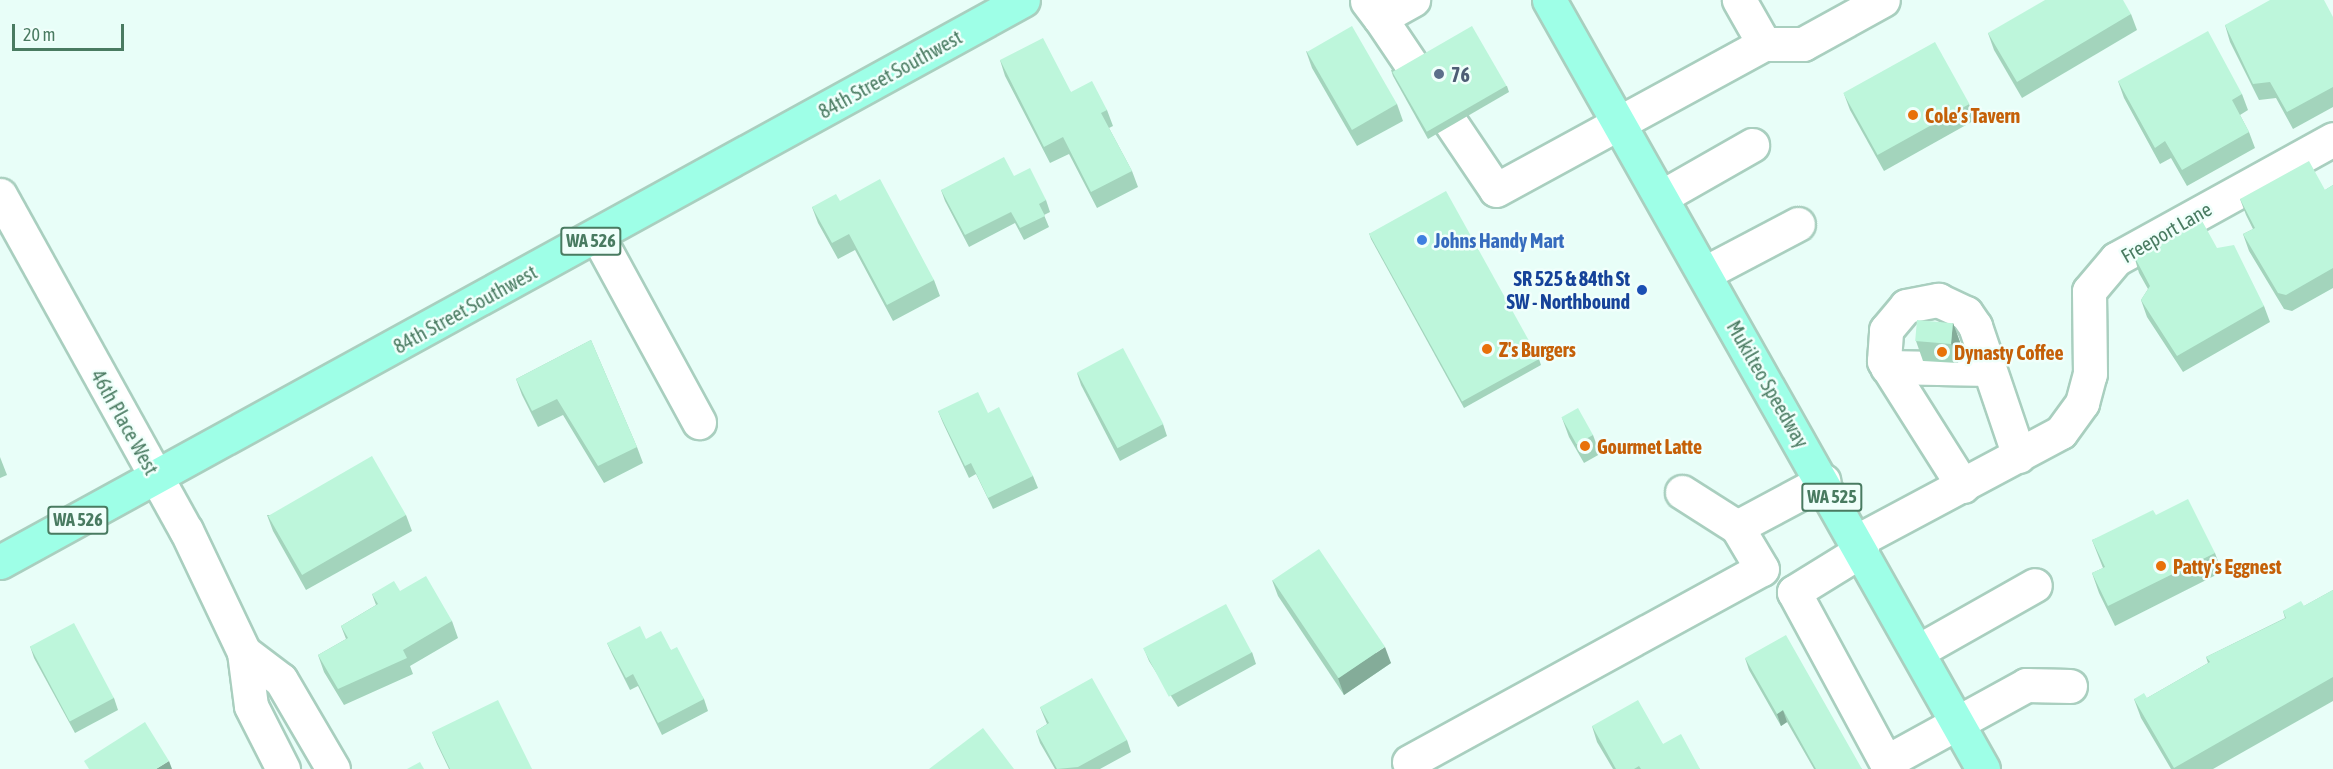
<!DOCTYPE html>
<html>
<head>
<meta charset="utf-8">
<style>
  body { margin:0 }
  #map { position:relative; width:2333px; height:769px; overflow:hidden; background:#e8fef8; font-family:"Asap Condensed",sans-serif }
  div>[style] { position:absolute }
  .roads { filter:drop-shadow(2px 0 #a9cfbf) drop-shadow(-2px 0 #a9cfbf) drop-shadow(0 2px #a9cfbf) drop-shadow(0 -2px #a9cfbf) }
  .minor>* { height:33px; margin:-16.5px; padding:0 16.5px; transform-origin:16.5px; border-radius:16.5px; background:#fff }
  .major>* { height:33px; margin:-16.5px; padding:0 16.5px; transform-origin:16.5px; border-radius:16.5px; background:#9effe7 }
  .wall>* { inset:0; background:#a3d4bc }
  .shaded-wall>* { inset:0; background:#84ac99 }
  .building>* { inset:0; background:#bdf6db; transform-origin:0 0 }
  .dots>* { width:16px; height:16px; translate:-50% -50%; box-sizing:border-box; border:3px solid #f0fffb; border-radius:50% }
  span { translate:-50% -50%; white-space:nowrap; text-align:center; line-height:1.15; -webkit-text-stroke:5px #f0fffb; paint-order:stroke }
  .shield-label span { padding:2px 4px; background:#f0fffb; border:2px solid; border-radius:4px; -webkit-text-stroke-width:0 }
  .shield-label { font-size:18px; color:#497b61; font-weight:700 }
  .street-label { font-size:20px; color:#497b61 }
  .service-label { font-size:20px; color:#4e5e75; font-weight:700 }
  .left { translate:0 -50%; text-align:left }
  .food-label { font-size:20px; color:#c56008; font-weight:700 }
  .shop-label { font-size:20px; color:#366cbe; font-weight:700 }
  .transit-label { font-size:20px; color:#164399; font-weight:700 }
  .right { translate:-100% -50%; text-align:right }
  .scale { position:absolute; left:12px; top:24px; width:112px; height:27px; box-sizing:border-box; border:3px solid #497b61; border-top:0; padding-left:8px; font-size:18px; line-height:21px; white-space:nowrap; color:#497b61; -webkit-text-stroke:4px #f0fffb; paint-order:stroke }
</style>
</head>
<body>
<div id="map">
  <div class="roads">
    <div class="minor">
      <i style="left:1367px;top:1px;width:21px;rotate:53deg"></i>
      <i style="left:1380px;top:18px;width:38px;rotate:-29deg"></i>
      <i style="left:1380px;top:18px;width:207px;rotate:56deg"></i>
      <i style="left:1496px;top:190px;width:305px;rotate:-28.6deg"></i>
      <i style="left:1764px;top:44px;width:51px;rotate:-119.6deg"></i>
      <i style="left:1764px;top:44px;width:39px"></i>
      <i style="left:1803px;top:44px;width:91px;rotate:-28.8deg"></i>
      <i style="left:0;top:195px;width:383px;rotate:61deg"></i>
      <i style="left:186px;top:530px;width:135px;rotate:64.6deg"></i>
      <i style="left:244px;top:652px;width:46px;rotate:37.1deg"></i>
      <i style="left:281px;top:680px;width:103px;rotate:59.7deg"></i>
      <i style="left:1661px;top:197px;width:105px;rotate:-29.7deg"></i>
      <i style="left:598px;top:237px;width:211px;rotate:61.4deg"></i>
      <i style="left:1705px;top:273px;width:105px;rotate:-27.8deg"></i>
      <i style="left:1887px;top:367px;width:102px;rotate:1.1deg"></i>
      <i style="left:1963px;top:486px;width:148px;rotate:-122.3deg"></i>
      <i style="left:1884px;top:361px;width:31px;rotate:-86deg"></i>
      <i style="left:1886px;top:330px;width:31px;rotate:-50deg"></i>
      <i style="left:1906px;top:306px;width:33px;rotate:-11deg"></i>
      <i style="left:1938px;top:300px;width:31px;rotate:25deg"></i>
      <i style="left:1966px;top:313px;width:16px;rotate:55deg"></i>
      <i style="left:1975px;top:326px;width:137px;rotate:71.3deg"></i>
      <i style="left:1682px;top:492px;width:65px;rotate:32.5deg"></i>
      <i style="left:1857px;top:541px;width:231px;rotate:-28.1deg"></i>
      <i style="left:2061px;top:432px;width:36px;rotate:-54deg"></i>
      <i style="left:2082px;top:403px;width:30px;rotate:-75deg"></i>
      <i style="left:2090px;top:374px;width:83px;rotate:-90.7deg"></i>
      <i style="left:2089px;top:291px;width:42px;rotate:-49.8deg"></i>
      <i style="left:2116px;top:259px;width:248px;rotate:-28.9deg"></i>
      <i style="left:1862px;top:550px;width:80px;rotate:148.3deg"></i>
      <i style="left:1794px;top:592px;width:193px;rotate:61.6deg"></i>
      <i style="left:1886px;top:762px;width:160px;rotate:-28.8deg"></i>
      <i style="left:2026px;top:685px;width:44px;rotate:1.3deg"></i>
      <i style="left:1918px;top:651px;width:134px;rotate:-29.4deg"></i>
      <i style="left:244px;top:652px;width:54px;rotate:82.6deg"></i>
      <i style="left:251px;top:706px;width:71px;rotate:63.1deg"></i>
      <i style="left:1409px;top:762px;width:402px;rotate:-28.7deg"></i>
      <i style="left:1762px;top:569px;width:49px;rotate:-120.8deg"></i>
      <i style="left:1737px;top:527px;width:98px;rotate:-28.1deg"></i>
    </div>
    <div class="major">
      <i style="left:1549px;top:0;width:883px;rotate:60.56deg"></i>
      <i style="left:0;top:562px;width:1167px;rotate:-28.78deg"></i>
    </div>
  </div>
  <div class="wall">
    <i style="clip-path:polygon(2131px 14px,2137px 30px,2022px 98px,1994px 50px,1988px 33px)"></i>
    <i style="clip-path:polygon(2333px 17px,2333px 107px,2293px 129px,2276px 98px,2259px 100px,2230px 42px,2225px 25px)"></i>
    <i style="clip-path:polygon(1306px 51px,1397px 104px,1403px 121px,1357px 146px,1312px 68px)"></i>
    <i style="clip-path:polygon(1000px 60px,1071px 92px,1107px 110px,1113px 126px,1109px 128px,1132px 171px,1138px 187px,1097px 208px,1069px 154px,1050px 163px,1005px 76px)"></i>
    <i style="clip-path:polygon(1391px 70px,1507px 86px,1509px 92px,1428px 139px,1393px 76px)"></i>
    <i style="clip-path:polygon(2118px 81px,2242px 94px,2248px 110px,2240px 115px,2249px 132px,2255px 148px,2187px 186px,2171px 158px,2160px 164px,2124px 98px)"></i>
    <i style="clip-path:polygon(1844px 94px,1969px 104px,1975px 120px,1884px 171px,1850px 110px)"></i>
    <i style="clip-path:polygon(1014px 176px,1046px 200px,1050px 212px,1044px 215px,1049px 227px,1024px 240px,1015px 223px,969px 247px,945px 201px,941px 190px)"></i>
    <i style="clip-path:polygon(2333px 185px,2333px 288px,2292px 311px,2284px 309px,2249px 251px,2243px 234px,2253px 229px,2246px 215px,2240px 199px,2325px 190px)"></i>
    <i style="clip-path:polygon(840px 201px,934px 280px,940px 296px,893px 321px,855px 250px,838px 259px,818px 223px,812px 207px)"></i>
    <i style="clip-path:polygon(1369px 233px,1539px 359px,1541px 365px,1464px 408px,1371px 239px)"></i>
    <i style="clip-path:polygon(2217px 248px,2264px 306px,2270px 322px,2183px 372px,2147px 317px,2141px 300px,2148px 289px,2139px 273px,2134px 256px)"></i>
    <i style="clip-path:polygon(1953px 323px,1960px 342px,1958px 363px,1923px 361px,1916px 341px)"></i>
    <i style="clip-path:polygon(591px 340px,637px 447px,643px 463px,604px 483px,563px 415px,538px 427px,522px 395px,516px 379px)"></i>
    <i style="clip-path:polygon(1077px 373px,1163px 424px,1167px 436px,1120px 461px,1081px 385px)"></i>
    <i style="clip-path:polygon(938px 411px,988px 413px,1033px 476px,1038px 488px,993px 509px,976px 474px,969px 478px,943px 423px)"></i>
    <i style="clip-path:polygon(1562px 418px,1593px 435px,1600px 454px,1584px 463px,1569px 437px)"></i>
    <i style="clip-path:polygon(0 457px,7px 475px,0 478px)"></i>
    <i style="clip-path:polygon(267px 515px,406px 515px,412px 531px,306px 590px,273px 531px)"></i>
    <i style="clip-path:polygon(2156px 515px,2215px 553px,2222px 572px,2115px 626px,2099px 593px,2092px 573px,2103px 568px,2092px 540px)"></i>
    <i style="clip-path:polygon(1272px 580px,1391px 663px,1344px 695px,1278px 596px)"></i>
    <i style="clip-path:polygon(2333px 590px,2333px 701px,2213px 769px,2171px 769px,2141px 718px,2134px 699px,2147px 698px,2208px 663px,2206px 657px,2285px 618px,2283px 611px,2304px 606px)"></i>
    <i style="clip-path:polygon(400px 591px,452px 621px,458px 638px,410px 666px,413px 674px,344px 705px,324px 672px,318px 655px,346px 639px,341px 626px,376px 605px,372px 594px)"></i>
    <i style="clip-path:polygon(646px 639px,671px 650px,704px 699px,708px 711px,662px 735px,638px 686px,630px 690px,612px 654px,607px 643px)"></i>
    <i style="clip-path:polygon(30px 646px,114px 698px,118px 710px,75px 733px,34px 658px)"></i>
    <i style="clip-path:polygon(1144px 649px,1252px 652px,1256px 664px,1178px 707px,1149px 661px)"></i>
    <i style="clip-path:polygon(1745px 658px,1862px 769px,1814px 769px,1787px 722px,1781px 726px,1749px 670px)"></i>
    <i style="clip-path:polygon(1040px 707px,1127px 740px,1131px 752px,1100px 769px,1055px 769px,1040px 743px,1036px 731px,1047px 724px)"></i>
    <i style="clip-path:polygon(1592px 726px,1663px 744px,1700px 769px,1613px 769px,1597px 742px)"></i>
    <i style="clip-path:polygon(432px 732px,532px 769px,449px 769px,437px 744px)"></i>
  </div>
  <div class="shaded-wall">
    <i style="clip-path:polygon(1953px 323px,1960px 342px,1958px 363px,1951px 343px)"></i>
    <i style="clip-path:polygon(1385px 647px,1391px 663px,1344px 695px,1338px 678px)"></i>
    <i style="clip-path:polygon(1783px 710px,1787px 722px,1781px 726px,1777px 714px)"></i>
    <i style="clip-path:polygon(169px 761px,172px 769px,156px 769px)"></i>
  </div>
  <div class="building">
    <i style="clip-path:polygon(2045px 0,2123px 0,2131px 14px,2017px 82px,1988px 33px)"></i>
    <i style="clip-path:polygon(2270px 0,2324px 0,2333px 17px,2333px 87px,2287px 112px,2270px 82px,2253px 84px,2225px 25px)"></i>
    <i style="left:1352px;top:26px;width:90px;height:52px;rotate:60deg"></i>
    <i style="left:1472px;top:26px;width:69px;height:92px;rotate:60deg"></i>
    <i style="clip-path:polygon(2208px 31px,2242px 94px,2232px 100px,2249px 132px,2182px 170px,2165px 141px,2155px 148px,2118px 81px)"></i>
    <i style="clip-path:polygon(1043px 38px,1071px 92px,1092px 81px,1107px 110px,1101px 113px,1132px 171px,1091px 192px,1063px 137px,1044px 147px,1000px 60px)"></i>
    <i style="left:1935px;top:42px;width:71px;height:105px;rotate:61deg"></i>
    <i style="clip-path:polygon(1004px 157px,1014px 176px,1030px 168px,1046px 200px,1039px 204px,1045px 216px,1020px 228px,1011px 212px,965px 235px,941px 190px)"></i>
    <i style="clip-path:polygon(2309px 161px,2325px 190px,2333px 185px,2333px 268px,2286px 295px,2278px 293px,2243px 234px,2255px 228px,2240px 199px)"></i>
    <i style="clip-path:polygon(880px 179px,934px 280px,887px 305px,849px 234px,832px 243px,812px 207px,836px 194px,840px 201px)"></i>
    <i style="left:1446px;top:191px;width:192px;height:88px;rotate:61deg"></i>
    <i style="clip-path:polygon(2201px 219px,2217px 248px,2234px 245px,2264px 306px,2177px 356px,2141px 300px,2150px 286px,2134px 256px)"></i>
    <i style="left:1917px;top:320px;width:36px;height:21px;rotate:5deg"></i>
    <i style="clip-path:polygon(591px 340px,637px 447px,598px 466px,557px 399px,532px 411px,516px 379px)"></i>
    <i style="left:1123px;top:348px;width:86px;height:52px;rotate:62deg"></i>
    <i style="clip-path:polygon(978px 392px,988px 413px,999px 407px,1033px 476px,988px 498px,971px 463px,965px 466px,938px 411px)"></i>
    <i style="left:1578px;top:408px;width:31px;height:19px;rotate:61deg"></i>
    <i style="left:372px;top:456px;width:68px;height:120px;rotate:60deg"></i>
    <i style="clip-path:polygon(2188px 499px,2215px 553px,2108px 606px,2092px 573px,2105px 567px,2092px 540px,2153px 510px,2156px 515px)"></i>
    <i style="left:1319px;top:549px;width:118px;height:56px;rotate:56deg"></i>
    <i style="clip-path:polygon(426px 576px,452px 621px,403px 650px,407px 658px,338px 689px,318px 655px,348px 638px,341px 626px,378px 604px,372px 594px,394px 581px,400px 591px)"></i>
    <i style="clip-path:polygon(2333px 590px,2333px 677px,2174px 768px,2134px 699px,2144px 693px,2147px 698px,2210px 662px,2206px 657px,2286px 618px,2283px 611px,2301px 601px,2304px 606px)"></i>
    <i style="left:1226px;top:604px;width:55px;height:94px;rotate:62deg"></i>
    <i style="left:74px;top:623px;width:85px;height:50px;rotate:62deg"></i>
    <i style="clip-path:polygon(640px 626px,646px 639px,661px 631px,671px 650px,677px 647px,704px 699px,658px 723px,633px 674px,626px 678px,607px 643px)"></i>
    <i style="clip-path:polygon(1786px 635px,1862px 769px,1816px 769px,1783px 710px,1777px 714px,1745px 658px)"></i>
    <i style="clip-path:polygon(1092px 678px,1127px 740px,1078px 767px,1057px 769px,1036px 731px,1049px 723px,1040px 707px)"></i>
    <i style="clip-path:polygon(498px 700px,532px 769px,450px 769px,432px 732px)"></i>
    <i style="clip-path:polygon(1638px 700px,1663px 744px,1681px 734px,1700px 769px,1641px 769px,1639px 766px,1634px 769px,1616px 769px,1592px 726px)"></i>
    <i style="clip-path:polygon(145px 722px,169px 761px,156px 769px,89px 769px,84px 761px)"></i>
    <i style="clip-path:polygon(983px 728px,1014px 769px,929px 769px)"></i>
    <i style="clip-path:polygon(420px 762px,424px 769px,407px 769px)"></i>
  </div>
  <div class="dots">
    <i style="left:1439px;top:74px;background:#5c6f8a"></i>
    <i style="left:1913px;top:115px;background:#e8710a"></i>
    <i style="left:1422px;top:240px;background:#3f7fe0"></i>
    <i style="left:1642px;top:290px;background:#1a4fb4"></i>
    <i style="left:1487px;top:349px;background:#e8710a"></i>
    <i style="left:1942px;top:352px;background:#e8710a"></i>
    <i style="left:1585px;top:446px;background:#e8710a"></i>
    <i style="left:2161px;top:566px;background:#e8710a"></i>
  </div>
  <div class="shield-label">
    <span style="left:591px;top:241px">WA 526</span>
    <span style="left:1832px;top:497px">WA 525</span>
    <span style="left:78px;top:520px">WA 526</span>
  </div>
  <div class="street-label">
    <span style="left:890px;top:74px;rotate:-29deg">84th Street Southwest</span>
    <span style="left:2166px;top:232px;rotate:-30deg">Freeport Lane</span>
    <span style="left:465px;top:309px;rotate:-29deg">84th Street Southwest</span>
    <span style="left:1768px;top:384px;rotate:60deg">Mukilteo Speedway</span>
    <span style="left:125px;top:422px;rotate:61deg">46th Place West</span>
  </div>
  <div class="service-label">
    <span class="left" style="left:1451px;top:74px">76</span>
  </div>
  <div class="food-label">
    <span class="left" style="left:1925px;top:115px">Cole’s Tavern</span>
    <span class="left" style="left:1499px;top:349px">Z's Burgers</span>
    <span class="left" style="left:1954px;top:352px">Dynasty Coffee</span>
    <span class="left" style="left:1597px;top:446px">Gourmet Latte</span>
    <span class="left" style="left:2173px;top:566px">Patty's Eggnest</span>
  </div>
  <div class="shop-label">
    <span class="left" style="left:1434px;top:240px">Johns Handy Mart</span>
  </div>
  <div class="transit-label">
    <span class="right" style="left:1630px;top:290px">SR 525 &amp; 84th St<br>SW - Northbound</span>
  </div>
  <div class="scale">20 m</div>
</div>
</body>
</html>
